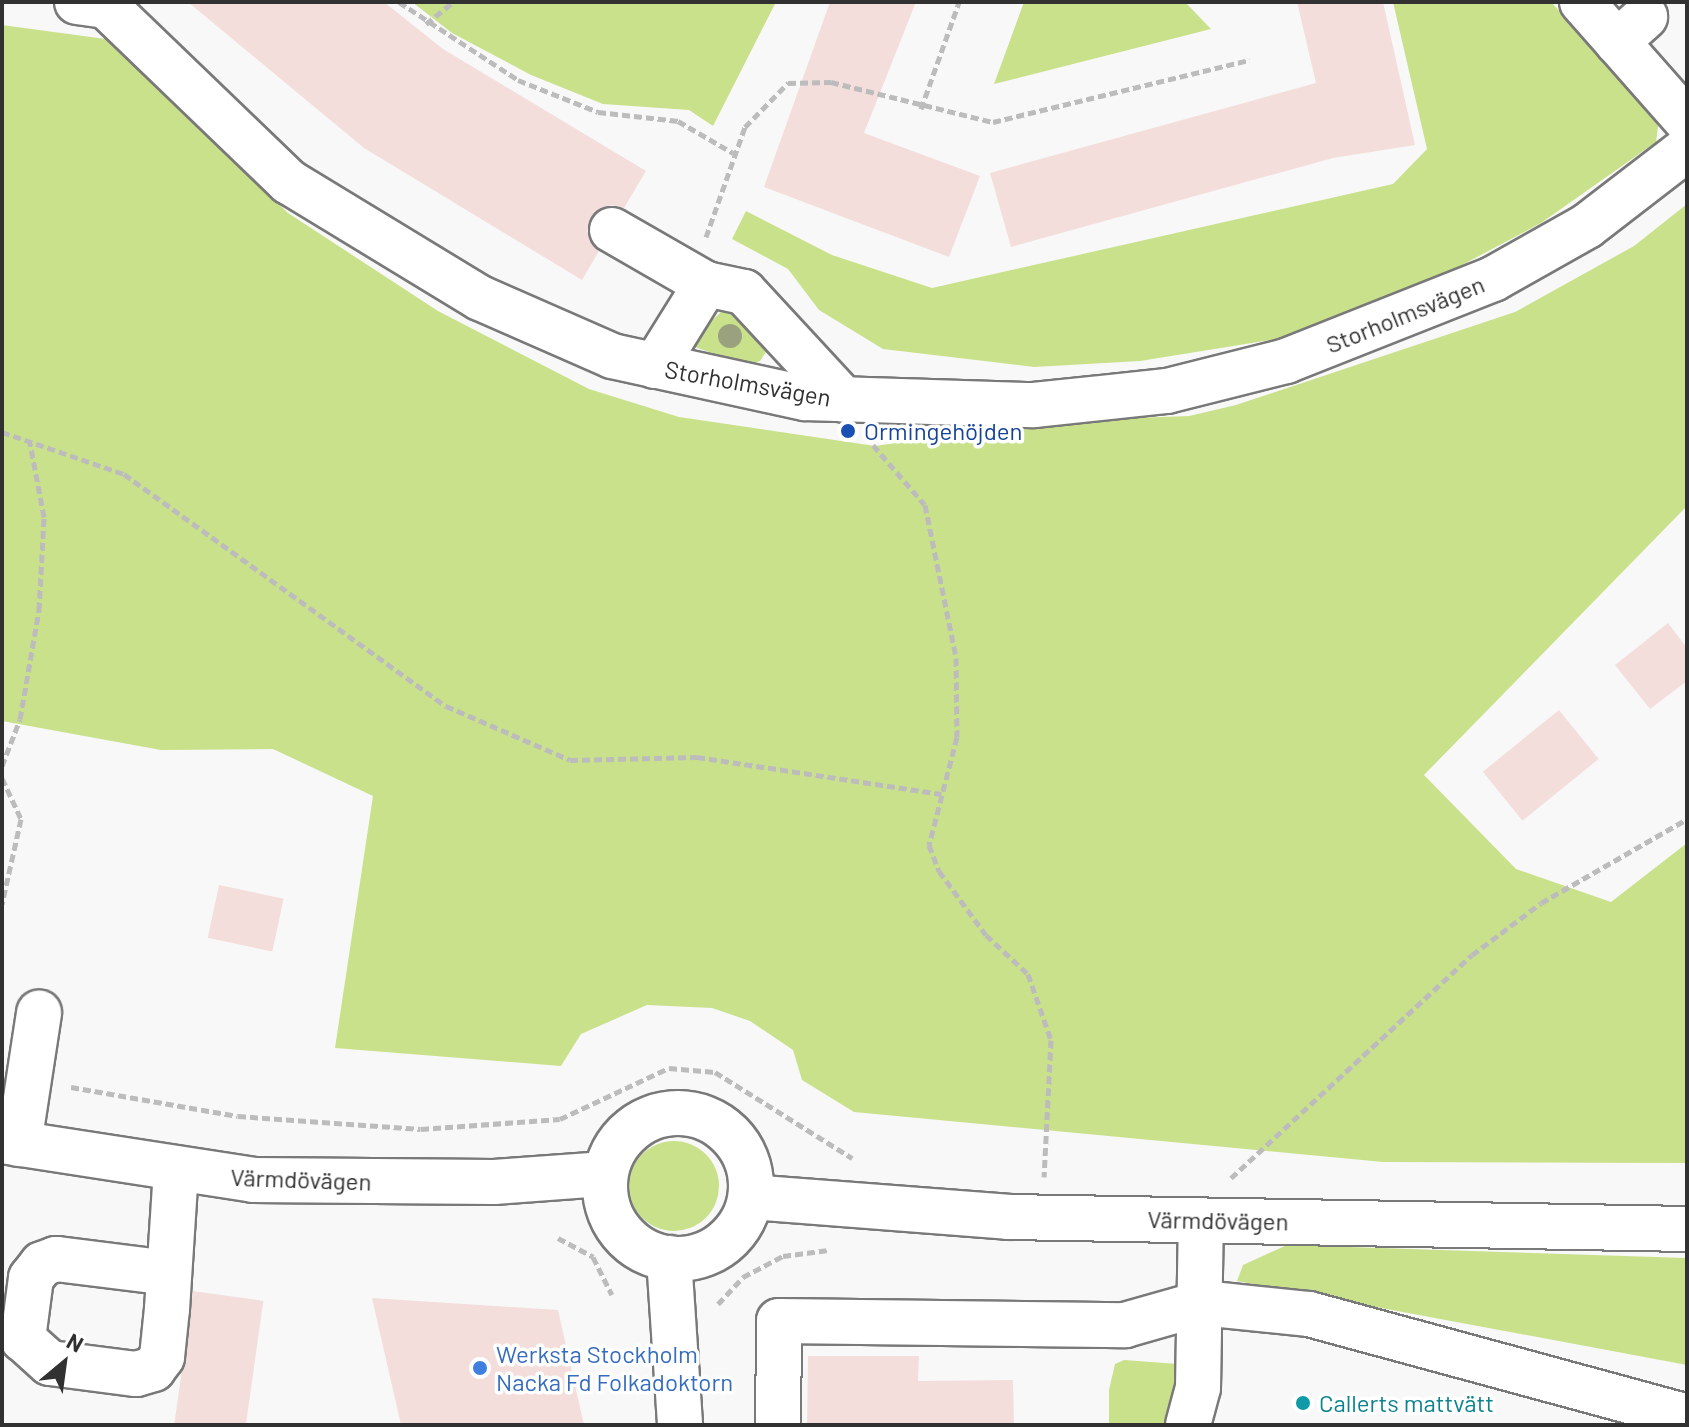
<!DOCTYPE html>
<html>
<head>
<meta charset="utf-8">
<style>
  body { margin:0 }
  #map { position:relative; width:1689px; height:1427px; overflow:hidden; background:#f8f8f9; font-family:Barlow,sans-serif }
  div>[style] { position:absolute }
  .green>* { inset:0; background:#cae18b }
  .round { border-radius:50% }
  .building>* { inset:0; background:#f3dedb; transform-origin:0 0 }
  .path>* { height:5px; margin-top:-2.5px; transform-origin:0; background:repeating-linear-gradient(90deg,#bcbcbc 0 8px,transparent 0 12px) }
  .roads { filter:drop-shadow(2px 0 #79797a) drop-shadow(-2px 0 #79797a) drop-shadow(0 2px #79797a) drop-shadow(0 -2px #79797a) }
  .minor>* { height:44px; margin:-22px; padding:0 22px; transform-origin:22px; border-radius:22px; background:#fff }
  .major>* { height:44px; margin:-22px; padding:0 22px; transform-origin:22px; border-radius:22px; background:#fff }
  .major>.ring { margin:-22px; padding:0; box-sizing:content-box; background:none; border:44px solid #fff; border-radius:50% }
  .trees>* { width:24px; height:24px; margin:-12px; border-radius:50%; background:#99a17f }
  .dots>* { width:22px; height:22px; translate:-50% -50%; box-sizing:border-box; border:4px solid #fff; border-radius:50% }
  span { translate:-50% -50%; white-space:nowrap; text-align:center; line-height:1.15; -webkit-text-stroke:7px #fff; paint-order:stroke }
  .street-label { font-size:24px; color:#313131 }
  .transit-label { font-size:24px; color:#164399 }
  .left { translate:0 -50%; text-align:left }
  .shop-label { font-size:24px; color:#366cbe }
  .culture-label { font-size:24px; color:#0d838f }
  .frame { position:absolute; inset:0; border:4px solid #313131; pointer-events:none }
  .north { position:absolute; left:24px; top:1323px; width:80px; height:80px; -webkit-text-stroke:6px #fff; paint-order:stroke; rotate:29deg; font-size:22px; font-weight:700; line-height:32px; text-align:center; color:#313131 }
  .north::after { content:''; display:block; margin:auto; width:28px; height:36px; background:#313131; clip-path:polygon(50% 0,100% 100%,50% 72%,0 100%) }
</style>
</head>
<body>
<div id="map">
  <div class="green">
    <i style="clip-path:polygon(412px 2px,776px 2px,713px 126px,689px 110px,603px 104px,531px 75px,452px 33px)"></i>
    <i style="clip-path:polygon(1024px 2px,1185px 2px,1211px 29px,994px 84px)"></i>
    <i style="clip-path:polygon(1393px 2px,1551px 2px,1659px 119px,1656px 142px,1541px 223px,1400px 298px,1302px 335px,1140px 361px,1034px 367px,883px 349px,819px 310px,788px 269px,732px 239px,746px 211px,832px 255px,932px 288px,1393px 184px,1427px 149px)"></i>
    <i style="clip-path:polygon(2px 25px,113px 40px,288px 213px,438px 311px,589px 389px,679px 417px,875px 446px,1050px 421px,1189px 416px,1236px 405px,1515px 312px,1634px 246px,1687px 204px,1687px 506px,1424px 775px,1516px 869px,1611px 902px,1687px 843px,1687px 1163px,1383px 1162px,854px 1112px,802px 1080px,793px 1050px,750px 1021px,712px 1008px,647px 1005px,581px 1034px,561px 1066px,335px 1048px,373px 796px,273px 749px,161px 750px,2px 721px)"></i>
    <i style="clip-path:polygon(725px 308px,746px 312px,769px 347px,760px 361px,748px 366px,695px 347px,694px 338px)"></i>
    <i class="round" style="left:629px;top:1141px;width:90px;height:90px"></i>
    <i style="clip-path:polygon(1287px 1245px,1687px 1258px,1687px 1365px,1237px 1281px,1243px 1265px)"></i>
    <i style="clip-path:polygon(1124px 1360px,1178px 1364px,1165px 1425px,1109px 1425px,1109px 1390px,1115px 1364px)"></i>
  </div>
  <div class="building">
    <i style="clip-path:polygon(188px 2px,384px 2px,443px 49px,646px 171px,624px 208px,611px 205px,591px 217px,587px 231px,599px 251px,582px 280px,364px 148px)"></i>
    <i style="clip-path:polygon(830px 2px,916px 2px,864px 133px,980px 176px,949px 257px,764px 187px)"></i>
    <i style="clip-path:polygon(1297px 2px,1383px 2px,1415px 145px,1333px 158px,1011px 247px,990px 173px,1316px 83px)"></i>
    <i style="clip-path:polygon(1668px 623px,1687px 648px,1687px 681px,1650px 709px,1615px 665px)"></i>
    <i style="left:1559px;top:710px;width:63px;height:98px;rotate:51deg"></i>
    <i style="left:219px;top:885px;width:66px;height:54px;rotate:12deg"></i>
    <i style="left:193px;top:1291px;width:71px;height:136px;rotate:8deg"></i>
    <i style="clip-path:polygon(372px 1298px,558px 1310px,584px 1425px,401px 1425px)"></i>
    <i style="clip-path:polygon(808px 1356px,919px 1356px,918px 1381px,1013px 1380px,1014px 1425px,807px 1425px)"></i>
  </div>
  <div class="path">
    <i style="left:399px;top:2px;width:142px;rotate:33.2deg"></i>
    <i style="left:518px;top:80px;width:86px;rotate:21.8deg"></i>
    <i style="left:598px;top:112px;width:81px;rotate:6.4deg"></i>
    <i style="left:678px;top:121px;width:64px;rotate:30.2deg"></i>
    <i style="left:426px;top:24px;width:35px;rotate:-39deg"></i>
    <i style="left:921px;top:109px;width:114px;rotate:-70.4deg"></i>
    <i style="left:706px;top:237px;width:117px;rotate:-70.5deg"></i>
    <i style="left:745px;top:127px;width:62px;rotate:-45.7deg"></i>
    <i style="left:788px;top:83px;width:43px;rotate:-1.3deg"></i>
    <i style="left:831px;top:82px;width:167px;rotate:13.9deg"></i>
    <i style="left:993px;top:122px;width:264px;rotate:-13.6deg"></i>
    <i style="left:2px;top:432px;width:129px;rotate:19deg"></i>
    <i style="left:124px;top:474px;width:397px;rotate:35.8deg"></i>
    <i style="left:446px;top:706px;width:135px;rotate:23.5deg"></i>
    <i style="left:570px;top:760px;width:127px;rotate:-1.4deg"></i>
    <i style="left:697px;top:757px;width:247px;rotate:8.6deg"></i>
    <i style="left:873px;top:445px;width:79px;rotate:49.1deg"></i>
    <i style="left:925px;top:505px;width:156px;rotate:78.5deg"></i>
    <i style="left:956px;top:658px;width:79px;rotate:89.3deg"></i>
    <i style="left:957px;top:737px;width:112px;rotate:104.5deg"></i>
    <i style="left:929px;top:845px;width:28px;rotate:69deg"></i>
    <i style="left:939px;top:871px;width:79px;rotate:53.7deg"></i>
    <i style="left:986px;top:935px;width:57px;rotate:42.9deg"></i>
    <i style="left:1028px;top:974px;width:70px;rotate:70.8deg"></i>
    <i style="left:1051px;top:1040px;width:137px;rotate:92.9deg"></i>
    <i style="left:2px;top:766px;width:50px;rotate:-69deg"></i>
    <i style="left:20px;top:719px;width:111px;rotate:-80.1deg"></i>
    <i style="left:39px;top:610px;width:93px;rotate:-86.9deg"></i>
    <i style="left:44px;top:517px;width:75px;rotate:-100.7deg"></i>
    <i style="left:2px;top:778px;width:45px;rotate:65.1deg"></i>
    <i style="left:21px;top:819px;width:87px;rotate:102.6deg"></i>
    <i style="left:71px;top:1087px;width:169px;rotate:9.9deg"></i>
    <i style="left:238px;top:1116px;width:183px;rotate:4.1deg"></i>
    <i style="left:421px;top:1129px;width:139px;rotate:-4.1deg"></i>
    <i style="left:560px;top:1119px;width:120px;rotate:-25.1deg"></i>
    <i style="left:669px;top:1068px;width:46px;rotate:5deg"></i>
    <i style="left:715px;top:1072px;width:162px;rotate:32.1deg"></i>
    <i style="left:1231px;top:1178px;width:328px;rotate:-42.8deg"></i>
    <i style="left:1472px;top:955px;width:86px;rotate:-37deg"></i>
    <i style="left:1541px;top:903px;width:168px;rotate:-29.9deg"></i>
    <i style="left:558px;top:1238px;width:40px;rotate:28deg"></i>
    <i style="left:593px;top:1257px;width:42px;rotate:63.4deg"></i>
    <i style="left:718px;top:1304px;width:37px;rotate:-47deg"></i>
    <i style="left:743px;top:1277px;width:45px;rotate:-27.7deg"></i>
    <i style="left:783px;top:1256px;width:46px;rotate:-7.4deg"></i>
  </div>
  <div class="roads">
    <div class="minor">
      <i style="left:77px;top:2px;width:29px;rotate:8deg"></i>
      <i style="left:106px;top:6px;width:254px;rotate:43.9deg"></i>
      <i style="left:289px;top:182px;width:223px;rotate:31.3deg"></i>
      <i style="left:480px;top:298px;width:144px;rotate:23.7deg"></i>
      <i style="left:612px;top:356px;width:198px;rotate:12.3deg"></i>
      <i style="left:805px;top:398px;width:229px;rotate:1.8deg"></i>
      <i style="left:1034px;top:405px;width:134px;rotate:-6deg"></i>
      <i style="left:1167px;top:391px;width:123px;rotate:-14.1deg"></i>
      <i style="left:1286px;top:361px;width:223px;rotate:-21.6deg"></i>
      <i style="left:1493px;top:279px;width:108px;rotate:-29.4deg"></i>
      <i style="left:1587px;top:226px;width:126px;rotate:-37.6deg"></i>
      <i style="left:1582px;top:2px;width:159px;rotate:48.6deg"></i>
      <i style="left:1617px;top:42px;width:38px;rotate:-42deg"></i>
      <i style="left:612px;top:230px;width:108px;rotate:29.9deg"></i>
      <i style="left:706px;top:284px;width:39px;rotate:12deg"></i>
      <i style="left:744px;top:292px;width:147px;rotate:47.2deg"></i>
      <i style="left:655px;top:366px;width:97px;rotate:-58.1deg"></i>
      <i style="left:19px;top:1144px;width:133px;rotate:-81.3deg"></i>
      <i style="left:669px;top:1258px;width:167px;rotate:86.2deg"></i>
      <i style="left:169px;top:1273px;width:114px;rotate:-172.9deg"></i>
      <i style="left:56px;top:1259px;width:15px;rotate:160deg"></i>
      <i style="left:42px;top:1264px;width:18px;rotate:128deg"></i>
      <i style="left:31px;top:1278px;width:62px;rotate:97.5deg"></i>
      <i style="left:23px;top:1339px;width:36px;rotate:42deg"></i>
      <i style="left:50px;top:1363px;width:87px;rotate:7.3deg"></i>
      <i style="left:136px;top:1374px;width:18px;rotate:-16deg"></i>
      <i style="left:153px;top:1369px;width:15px;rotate:-53deg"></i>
      <i style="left:162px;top:1357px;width:48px;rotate:-84.1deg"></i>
      <i style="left:167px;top:1309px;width:138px;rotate:-86.3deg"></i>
      <i style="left:778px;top:1425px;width:104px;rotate:-89.4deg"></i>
      <i style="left:779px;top:1321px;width:346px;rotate:0.7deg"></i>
      <i style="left:1125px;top:1325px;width:80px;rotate:-15.9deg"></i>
      <i style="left:1202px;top:1303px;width:108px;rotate:5.9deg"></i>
      <i style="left:1309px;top:1314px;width:392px;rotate:15.2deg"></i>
      <i style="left:1188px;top:1425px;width:38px;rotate:-75deg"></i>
      <i style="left:1198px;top:1388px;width:168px;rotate:-89deg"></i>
    </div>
    <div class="major">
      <i class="ring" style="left:605px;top:1113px;width:102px;height:102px"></i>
      <i style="left:2px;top:1141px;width:254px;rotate:8.8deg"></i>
      <i style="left:253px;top:1180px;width:241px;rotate:0.5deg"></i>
      <i style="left:494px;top:1182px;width:108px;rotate:-4.2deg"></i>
      <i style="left:751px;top:1197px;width:258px;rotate:4.4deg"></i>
      <i style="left:1008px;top:1217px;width:679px;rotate:1.01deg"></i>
    </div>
  </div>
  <div class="trees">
    <i style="left:730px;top:336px"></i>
  </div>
  <div class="dots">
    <i style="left:848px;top:431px;background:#1a4fb4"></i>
    <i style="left:480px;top:1368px;background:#3f7fe0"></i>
    <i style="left:1303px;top:1403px;background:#0f9aa8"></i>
  </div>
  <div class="street-label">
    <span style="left:1405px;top:314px;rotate:-22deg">Storholmsvägen</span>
    <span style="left:748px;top:383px;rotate:10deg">Storholmsvägen</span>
    <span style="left:301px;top:1179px;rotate:2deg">Värmdövägen</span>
    <span style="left:1218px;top:1220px;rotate:1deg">Värmdövägen</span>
  </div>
  <div class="transit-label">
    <span class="left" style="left:864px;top:431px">Ormingehöjden</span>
  </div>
  <div class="shop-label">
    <span class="left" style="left:496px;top:1368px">Werksta Stockholm<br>Nacka Fd Folkadoktorn</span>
  </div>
  <div class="culture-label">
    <span class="left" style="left:1319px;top:1403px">Callerts mattvätt</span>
  </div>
  <div class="frame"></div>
  <div class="north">N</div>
</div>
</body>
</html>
